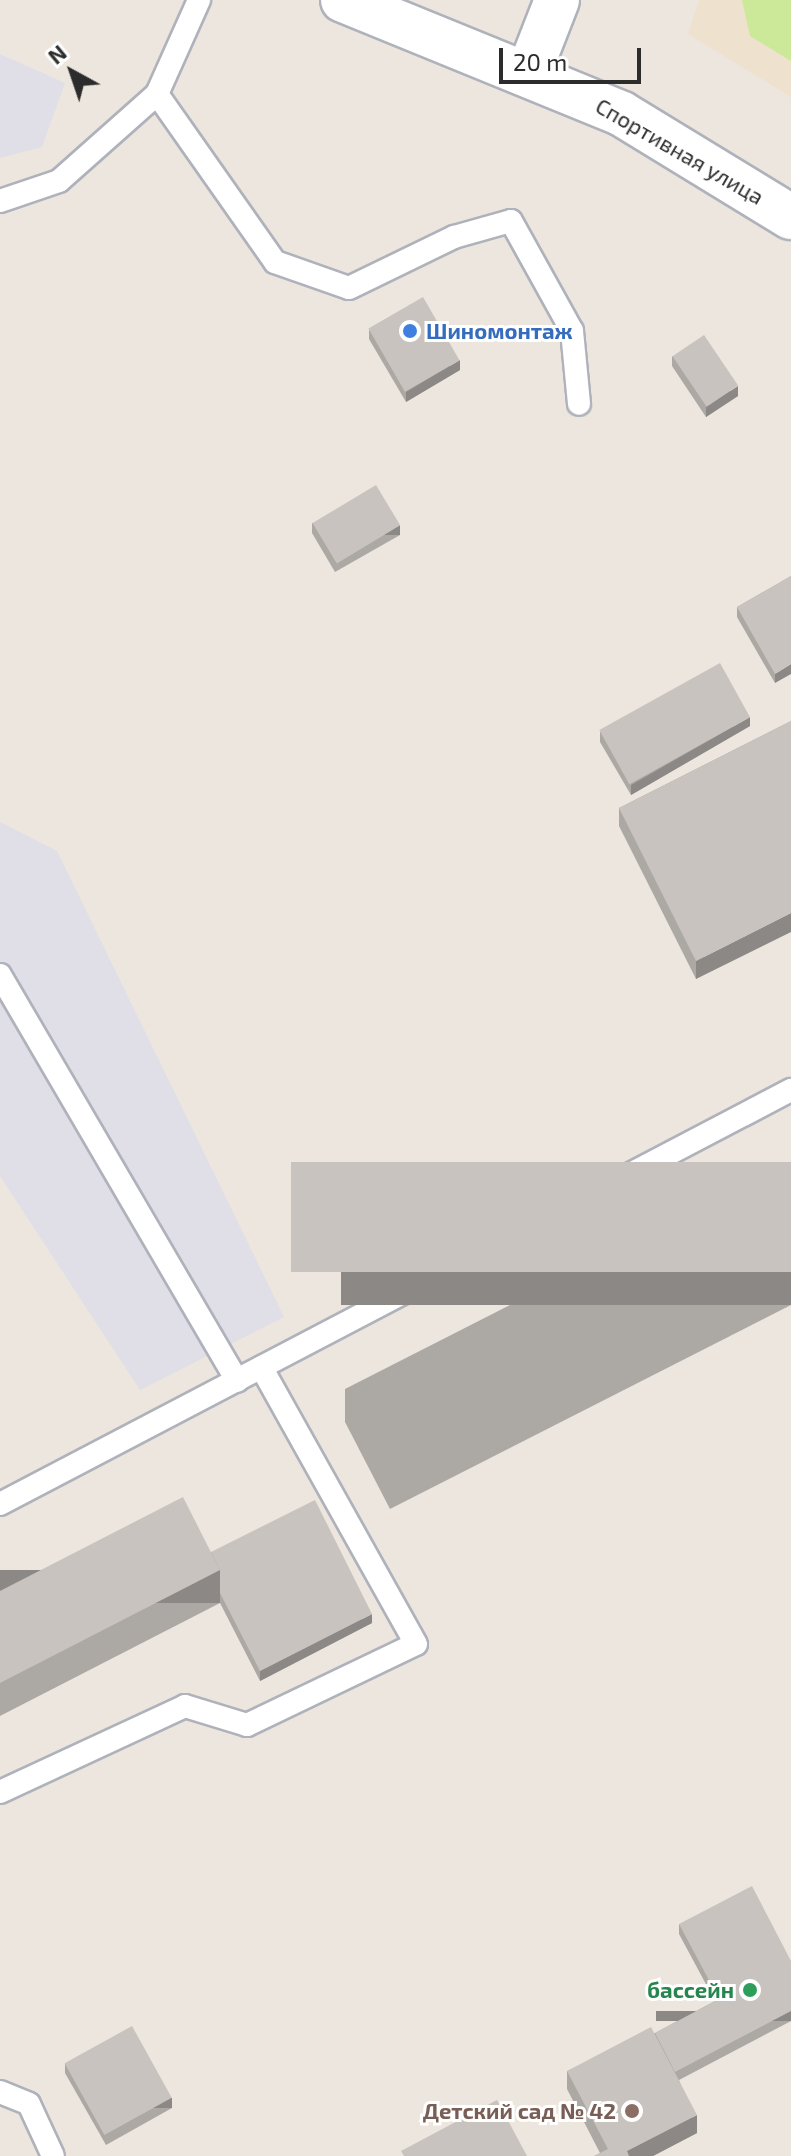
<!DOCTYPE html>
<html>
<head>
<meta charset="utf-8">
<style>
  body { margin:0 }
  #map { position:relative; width:791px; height:2156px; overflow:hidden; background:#ede6de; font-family:"Exo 2",sans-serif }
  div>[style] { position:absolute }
  .industrial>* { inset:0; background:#e0dee6 }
  .education>* { inset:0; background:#eee1ce }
  .pitch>* { inset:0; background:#cce899 }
  .roads { filter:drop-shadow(2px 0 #afb2bb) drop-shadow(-2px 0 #afb2bb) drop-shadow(0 2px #afb2bb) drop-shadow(0 -2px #afb2bb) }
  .lane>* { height:22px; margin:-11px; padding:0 11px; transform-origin:11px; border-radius:11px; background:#fff }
  .street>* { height:44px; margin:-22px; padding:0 22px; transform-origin:22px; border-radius:22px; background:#fff }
  .secondary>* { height:44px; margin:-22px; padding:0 22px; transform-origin:22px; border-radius:22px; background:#fff }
  .wall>* { inset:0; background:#aca8a3 }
  .shaded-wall>* { inset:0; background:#8c8885; transform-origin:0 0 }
  .building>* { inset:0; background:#c8c3be; transform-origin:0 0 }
  .dots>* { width:22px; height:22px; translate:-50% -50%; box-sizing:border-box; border:4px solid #fff; border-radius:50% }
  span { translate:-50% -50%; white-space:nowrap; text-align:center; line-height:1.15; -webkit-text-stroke:6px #fff; paint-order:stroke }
  .street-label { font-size:22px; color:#2c2c2c }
  .shop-label { font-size:22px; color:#366cbe; font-weight:700 }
  .left { translate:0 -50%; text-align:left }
  .leisure-label { font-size:22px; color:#27864d; font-weight:700 }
  .right { translate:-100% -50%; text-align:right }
  .education-label { font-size:22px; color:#785e54; font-weight:700 }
  .north { position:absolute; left:32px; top:32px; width:80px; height:80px; -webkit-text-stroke:6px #fff; paint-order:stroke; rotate:320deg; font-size:22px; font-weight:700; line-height:32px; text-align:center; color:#2c2c2c }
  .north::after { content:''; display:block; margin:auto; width:28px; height:36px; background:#2c2c2c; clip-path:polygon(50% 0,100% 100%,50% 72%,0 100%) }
  .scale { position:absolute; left:499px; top:48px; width:142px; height:36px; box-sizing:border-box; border:4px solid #2c2c2c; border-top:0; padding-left:10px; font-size:24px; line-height:28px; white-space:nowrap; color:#2c2c2c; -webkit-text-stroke:6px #fff; paint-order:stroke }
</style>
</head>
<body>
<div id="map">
  <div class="industrial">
    <i style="clip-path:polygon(0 54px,65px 83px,42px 147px,0 158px)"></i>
    <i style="clip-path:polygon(0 822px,57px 851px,284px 1317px,140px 1390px,0 1176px)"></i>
  </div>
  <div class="education">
    <i style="clip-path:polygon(699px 0,791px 0,791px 97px,688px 34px)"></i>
  </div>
  <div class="pitch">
    <i style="clip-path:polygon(742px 0,791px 0,791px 61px,750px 36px)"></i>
  </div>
  <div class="roads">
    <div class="lane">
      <i style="left:157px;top:94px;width:205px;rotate:54.9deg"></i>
      <i style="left:275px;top:262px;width:78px;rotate:19.4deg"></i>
      <i style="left:349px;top:288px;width:117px;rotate:-25.9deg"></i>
      <i style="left:454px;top:237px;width:59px;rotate:-15.7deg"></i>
      <i style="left:511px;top:221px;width:126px;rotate:61deg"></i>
      <i style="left:572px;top:331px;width:73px;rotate:84.5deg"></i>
      <i style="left:0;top:201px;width:62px;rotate:-18.7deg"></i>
      <i style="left:59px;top:181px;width:131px;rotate:-41.6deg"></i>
      <i style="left:157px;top:94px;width:103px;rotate:-65.9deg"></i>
      <i style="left:0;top:975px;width:470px;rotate:59.7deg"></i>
      <i style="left:0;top:1504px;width:893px;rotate:-27.63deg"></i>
      <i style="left:0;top:1792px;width:204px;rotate:-24.9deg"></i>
      <i style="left:185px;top:1706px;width:65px;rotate:17deg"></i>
      <i style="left:247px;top:1725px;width:187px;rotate:-25.6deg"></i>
      <i style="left:416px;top:1644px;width:317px;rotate:-119.2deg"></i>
      <i style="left:0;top:2092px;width:31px;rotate:22deg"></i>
      <i style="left:29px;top:2104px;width:57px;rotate:65.2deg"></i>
    </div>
    <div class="street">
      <i style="left:529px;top:72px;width:77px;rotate:-68.7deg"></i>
    </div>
    <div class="secondary">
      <i style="left:343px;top:0;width:301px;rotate:22.2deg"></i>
      <i style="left:622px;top:114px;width:198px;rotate:31.4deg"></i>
    </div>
  </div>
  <div class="wall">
    <i style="clip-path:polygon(369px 330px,460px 370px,406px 402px,369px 339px)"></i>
    <i style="clip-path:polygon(672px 356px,738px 396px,706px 417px,672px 366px)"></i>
    <i style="clip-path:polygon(312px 523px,400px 535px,335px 572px,312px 533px)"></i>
    <i style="clip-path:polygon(791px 576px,775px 683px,737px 617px,737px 607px)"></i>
    <i style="clip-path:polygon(791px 721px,696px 979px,619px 826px,619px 808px)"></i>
    <i style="clip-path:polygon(750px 726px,631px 795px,600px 742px,600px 732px)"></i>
    <i style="clip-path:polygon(791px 1162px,791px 1305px,390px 1509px,345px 1422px,345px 1389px)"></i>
    <i style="clip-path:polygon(211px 1552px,372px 1623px,260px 1681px,220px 1603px,0 1716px,0 1591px)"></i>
    <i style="clip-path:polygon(679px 1924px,791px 1961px,791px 2021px,679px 2080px,697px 2133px,653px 2156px,594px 2156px,600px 2153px,567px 2089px,567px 2071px,655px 2033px,715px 2001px,679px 1934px)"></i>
    <i style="clip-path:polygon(65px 2063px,172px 2108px,106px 2145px,65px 2073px)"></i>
  </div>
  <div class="shaded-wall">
    <i style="clip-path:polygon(460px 360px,460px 370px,406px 402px,406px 392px)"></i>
    <i style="clip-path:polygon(738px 386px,738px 396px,706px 417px,706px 407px)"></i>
    <i style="left:400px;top:525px;width:10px;height:75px;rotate:90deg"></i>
    <i style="clip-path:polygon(791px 664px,791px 674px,775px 683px,775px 674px)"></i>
    <i style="clip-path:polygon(750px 717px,750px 726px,631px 795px,631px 785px)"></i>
    <i style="clip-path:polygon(791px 913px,791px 932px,696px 979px,696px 961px)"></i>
    <i style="left:791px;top:1272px;width:33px;height:450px;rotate:90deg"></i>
    <i style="left:220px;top:1570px;width:33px;height:247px;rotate:90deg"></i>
    <i style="clip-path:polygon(372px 1614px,372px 1623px,260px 1681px,260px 1671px)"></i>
    <i style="left:791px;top:2011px;width:10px;height:135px;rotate:90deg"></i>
    <i style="left:172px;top:2098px;width:10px;height:76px;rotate:90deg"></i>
    <i style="clip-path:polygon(697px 2115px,697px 2133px,653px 2156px,627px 2156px,627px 2151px)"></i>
  </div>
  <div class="building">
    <i style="left:423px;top:297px;width:73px;height:63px;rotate:60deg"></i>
    <i style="left:704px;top:335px;width:61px;height:38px;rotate:56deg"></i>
    <i style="left:376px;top:485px;width:47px;height:74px;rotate:59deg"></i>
    <i style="clip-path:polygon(791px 576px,791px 664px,775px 674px,737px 607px)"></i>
    <i style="left:720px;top:663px;width:62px;height:138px;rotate:61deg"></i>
    <i style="clip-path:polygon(791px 721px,791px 913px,696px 961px,619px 808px)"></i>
    <i style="left:791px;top:1162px;width:110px;height:500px;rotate:90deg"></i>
    <i style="clip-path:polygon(183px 1497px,220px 1570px,0 1683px,0 1591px)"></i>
    <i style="clip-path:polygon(315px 1500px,372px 1614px,260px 1671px,220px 1593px,220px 1570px,211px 1552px)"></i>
    <i style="clip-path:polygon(752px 1886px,791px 1961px,791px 2011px,675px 2072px,655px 2033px,719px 1999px,679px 1924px)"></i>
    <i style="left:132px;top:2026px;width:82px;height:77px;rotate:61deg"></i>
    <i style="clip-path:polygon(651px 2027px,697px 2115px,627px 2151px,629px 2156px,594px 2156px,608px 2149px,567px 2071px)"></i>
    <i style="clip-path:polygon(497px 2100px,527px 2156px,404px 2156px,401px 2151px)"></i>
  </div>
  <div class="dots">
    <i style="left:410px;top:331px;background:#3f7fe0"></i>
    <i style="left:750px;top:1990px;background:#2e9e5b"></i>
    <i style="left:632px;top:2111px;background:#8d6e63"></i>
  </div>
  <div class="street-label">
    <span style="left:680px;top:151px;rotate:30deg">Спортивная улица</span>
  </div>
  <div class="shop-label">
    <span class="left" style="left:426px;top:331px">Шиномонтаж</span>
  </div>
  <div class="leisure-label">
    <span class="right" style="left:734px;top:1990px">бассейн</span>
  </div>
  <div class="education-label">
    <span class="right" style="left:616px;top:2111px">Детский сад № 42</span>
  </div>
  <div class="north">N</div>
  <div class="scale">20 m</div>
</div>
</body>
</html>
